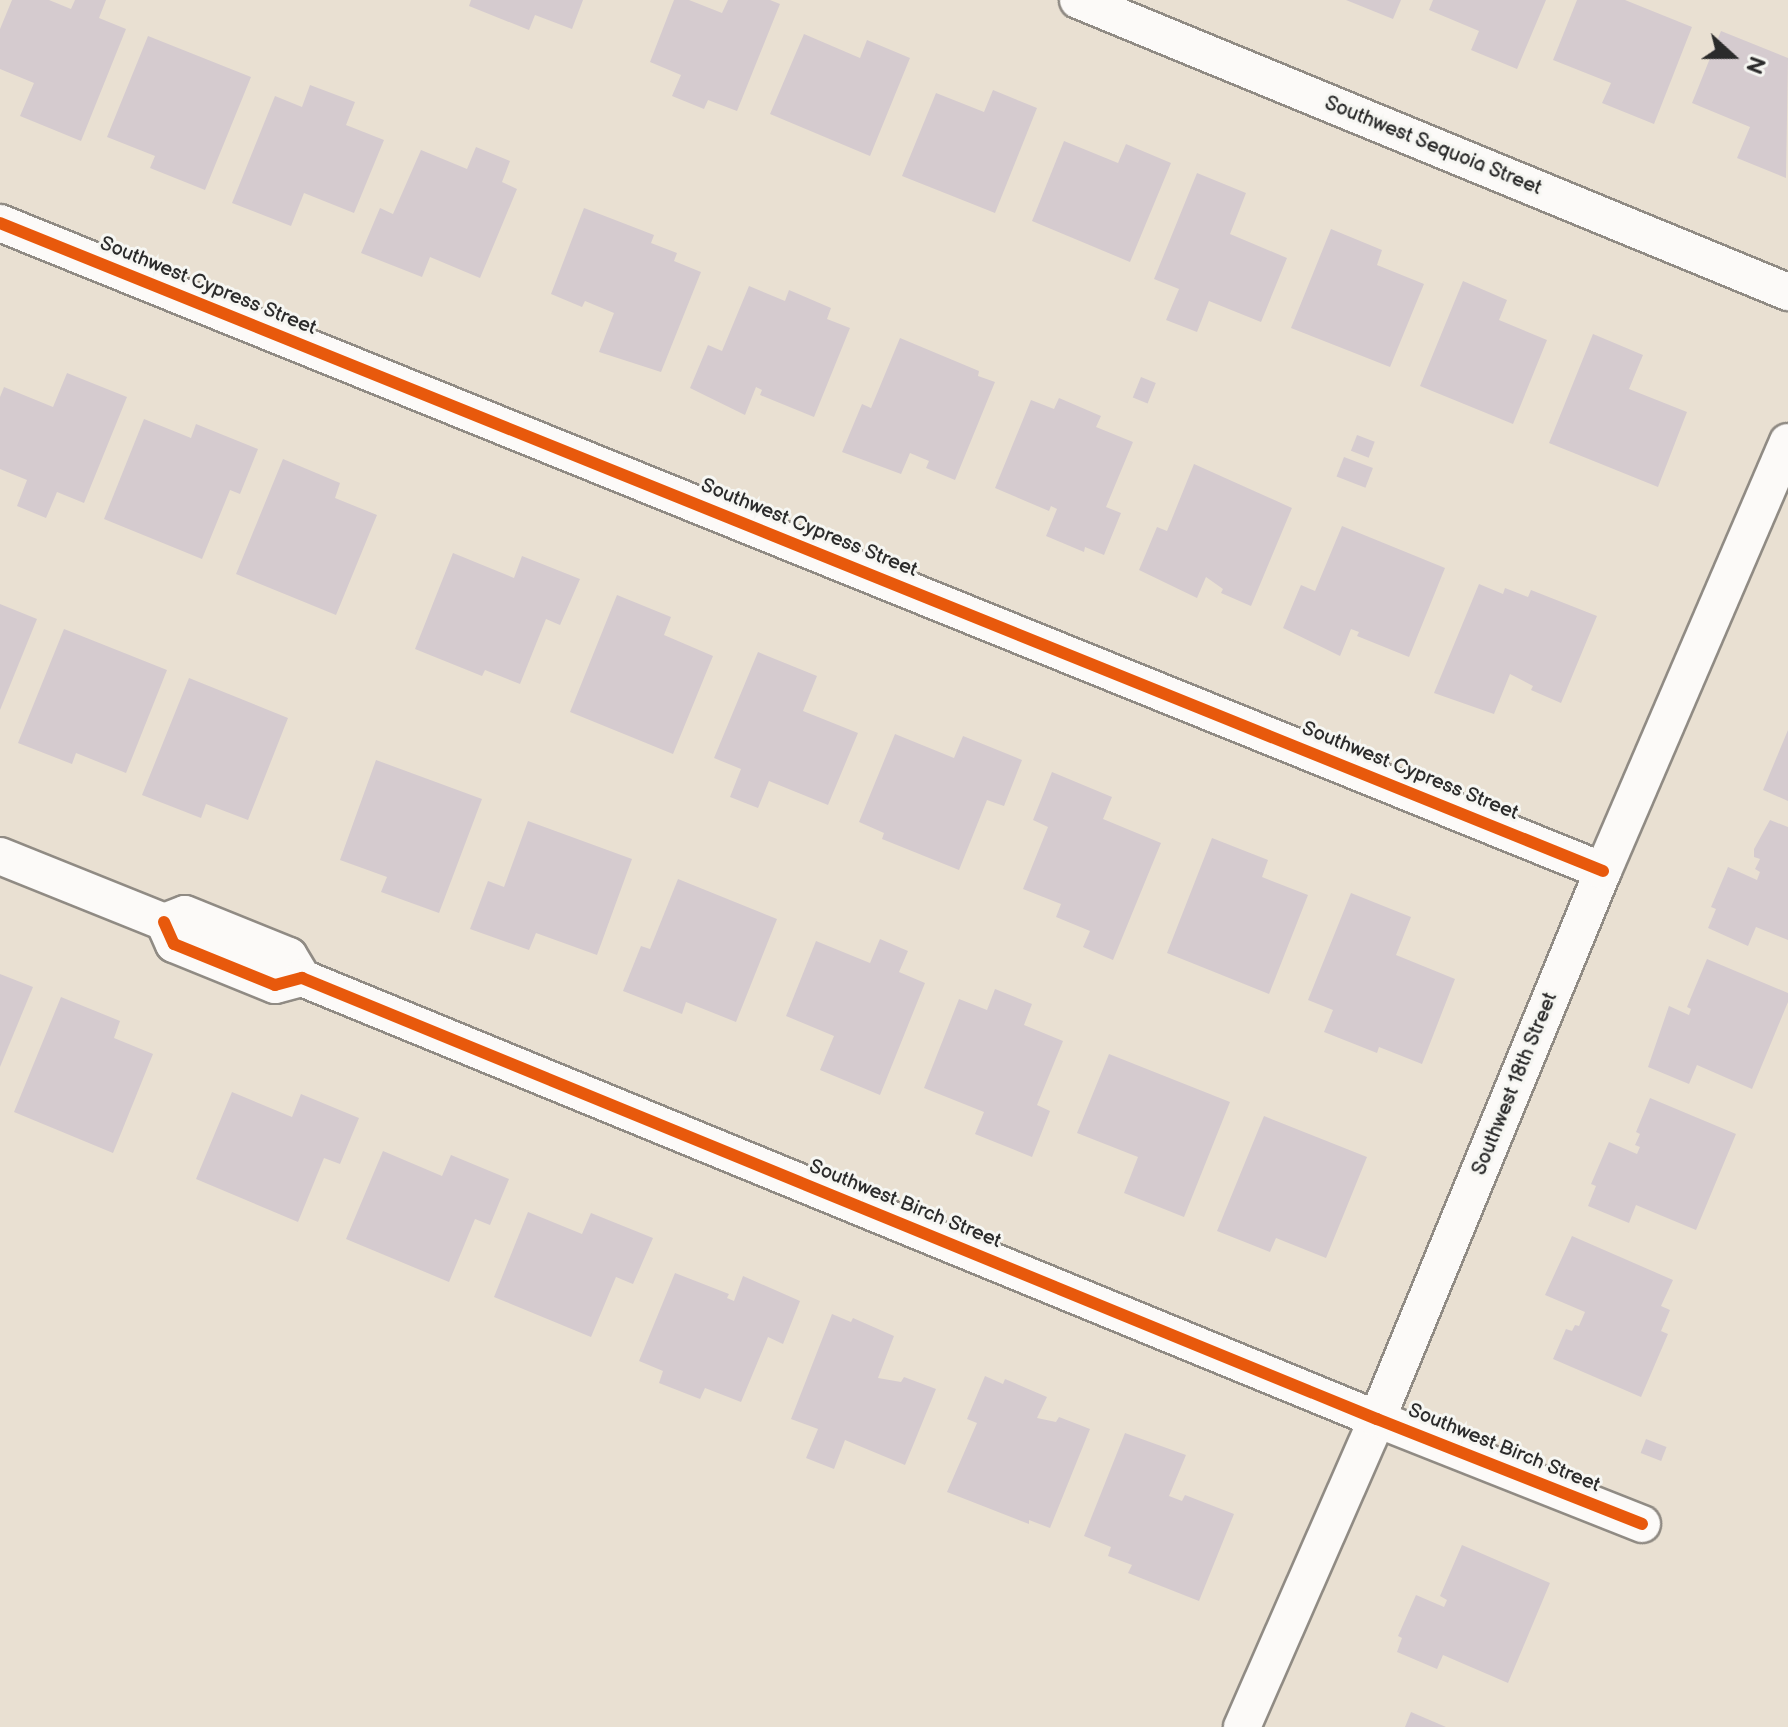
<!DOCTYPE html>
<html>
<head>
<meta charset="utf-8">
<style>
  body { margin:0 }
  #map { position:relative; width:1788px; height:1727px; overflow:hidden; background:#e9e0d2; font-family:"Balsamiq Sans",sans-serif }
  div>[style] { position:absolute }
  .building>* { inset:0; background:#d5cbcf; transform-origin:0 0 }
  .roads { filter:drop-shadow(2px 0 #908b84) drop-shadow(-2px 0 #908b84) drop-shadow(0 2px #908b84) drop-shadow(0 -2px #908b84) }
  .minor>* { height:36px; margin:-18px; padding:0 18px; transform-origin:18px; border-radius:18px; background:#fcfaf8 }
  .cycleway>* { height:12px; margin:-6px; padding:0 6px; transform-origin:6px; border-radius:6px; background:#e8590c }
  span { translate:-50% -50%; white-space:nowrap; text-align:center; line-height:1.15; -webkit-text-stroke:6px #f6f6f2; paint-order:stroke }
  .street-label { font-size:20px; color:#2b2b2b }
  .north { position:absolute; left:1692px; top:16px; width:80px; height:80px; -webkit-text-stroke:6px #f6f6f2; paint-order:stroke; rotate:111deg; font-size:22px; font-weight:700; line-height:32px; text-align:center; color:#2b2b2b }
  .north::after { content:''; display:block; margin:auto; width:28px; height:36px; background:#2b2b2b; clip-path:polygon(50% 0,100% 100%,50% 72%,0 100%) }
</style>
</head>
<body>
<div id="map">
  <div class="building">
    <i style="clip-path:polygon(12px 0,49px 0,71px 9px,75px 0,106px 0,99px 18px,126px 29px,81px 141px,20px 116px,34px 83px,0 69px,0 29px)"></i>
    <i style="clip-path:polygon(471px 0,583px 0,572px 29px,535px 15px,529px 30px,469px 6px)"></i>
    <i style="clip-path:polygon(674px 0,689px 0,722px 13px,728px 0,770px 0,780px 4px,737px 111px,708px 100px,704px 109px,672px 96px,681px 75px,650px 62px)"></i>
    <i style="clip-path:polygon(1346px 0,1401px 0,1393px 19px)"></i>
    <i style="clip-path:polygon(1433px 0,1546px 0,1517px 69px,1471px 50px,1479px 31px,1429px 10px)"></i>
    <i style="clip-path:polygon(1577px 0,1625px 0,1692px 27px,1654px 124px,1602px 103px,1611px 83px,1553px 60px)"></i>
    <i style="clip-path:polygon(1721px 31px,1788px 58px,1786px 178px,1737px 158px,1750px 127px,1692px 103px)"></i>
    <i style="clip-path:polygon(804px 34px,860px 58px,867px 40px,910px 58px,870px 156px,770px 114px)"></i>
    <i style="clip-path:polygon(148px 36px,251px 77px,205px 190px,150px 168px,155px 156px,107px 137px)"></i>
    <i style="clip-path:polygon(310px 85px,355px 102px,346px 125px,384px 140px,354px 213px,304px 193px,291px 226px,232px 203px,275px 96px,302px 107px)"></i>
    <i style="clip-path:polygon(993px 90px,1037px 108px,995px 213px,902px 176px,936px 93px,984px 112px)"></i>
    <i style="clip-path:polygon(1064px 141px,1118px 163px,1126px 144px,1171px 163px,1130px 262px,1032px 221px)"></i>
    <i style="clip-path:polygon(476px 147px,510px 161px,502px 182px,517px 189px,480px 278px,430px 257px,422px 277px,361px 253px,380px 208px,393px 214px,421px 150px,467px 169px)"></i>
    <i style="clip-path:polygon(1197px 173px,1246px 193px,1230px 234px,1287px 258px,1261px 322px,1209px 301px,1197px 332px,1166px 320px,1179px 289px,1154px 279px)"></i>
    <i style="clip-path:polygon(584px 208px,654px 235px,651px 243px,677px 253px,674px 261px,701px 272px,661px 372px,599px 352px,614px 313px,585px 301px,582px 307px,551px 294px)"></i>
    <i style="clip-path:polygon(1331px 229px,1382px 250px,1377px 265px,1424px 284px,1390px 367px,1291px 328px)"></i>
    <i style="clip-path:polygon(1463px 281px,1507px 300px,1499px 320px,1547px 340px,1513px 424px,1420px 386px)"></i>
    <i style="clip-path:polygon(749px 286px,785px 301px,789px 290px,831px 308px,827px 319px,850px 328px,814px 417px,760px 395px,762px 390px,756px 387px,745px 415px,690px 388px,708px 345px,722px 351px)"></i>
    <i style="clip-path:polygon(1593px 334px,1643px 355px,1629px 389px,1687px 412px,1658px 487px,1549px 443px)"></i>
    <i style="clip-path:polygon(900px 338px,979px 371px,978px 376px,995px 382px,955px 480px,926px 468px,929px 461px,910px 453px,901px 474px,842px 452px,862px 404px,871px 408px)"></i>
    <i style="clip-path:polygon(67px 373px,127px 397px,84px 503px,57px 492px,46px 518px,17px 506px,27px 480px,0 469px,0 397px,4px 387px,53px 407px)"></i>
    <i style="left:1141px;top:377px;width:16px;height:22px;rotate:22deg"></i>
    <i style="clip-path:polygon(1059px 398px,1101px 416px,1096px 427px,1133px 442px,1106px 507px,1121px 513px,1104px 555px,1085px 547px,1084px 552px,1046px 536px,1057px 509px,1051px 506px,1049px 511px,995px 488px,1031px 400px,1054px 409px)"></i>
    <i style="clip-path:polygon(144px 419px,191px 438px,196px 424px,258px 449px,240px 494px,230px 490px,202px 559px,104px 519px)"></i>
    <i style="left:1357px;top:435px;width:19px;height:17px;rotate:21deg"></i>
    <i style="left:1344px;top:457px;width:31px;height:21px;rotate:21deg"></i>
    <i style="clip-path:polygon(283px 459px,340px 483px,335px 498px,377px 515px,336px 615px,236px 574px)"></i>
    <i style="clip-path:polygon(1194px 464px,1292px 508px,1251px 606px,1221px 593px,1223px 589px,1206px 577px,1197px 598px,1139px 570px,1157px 527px,1167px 531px)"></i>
    <i style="clip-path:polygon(1342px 526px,1445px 568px,1409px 657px,1357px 636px,1359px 632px,1351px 629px,1340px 656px,1283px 628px,1301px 585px,1315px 591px)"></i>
    <i style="clip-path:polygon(453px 553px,514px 578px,522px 556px,580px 579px,560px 625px,546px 619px,520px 684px,485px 670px,482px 676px,415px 649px)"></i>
    <i style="clip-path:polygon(1479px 584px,1503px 594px,1505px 588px,1528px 597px,1531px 590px,1597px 616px,1561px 703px,1531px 690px,1533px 686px,1510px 674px,1494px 714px,1434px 693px)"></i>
    <i style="clip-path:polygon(617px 595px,671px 617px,664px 635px,713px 656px,673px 754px,570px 712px)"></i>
    <i style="clip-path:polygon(0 604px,37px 619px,0 710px)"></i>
    <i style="clip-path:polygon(64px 629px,167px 670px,126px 773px,76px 753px,72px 764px,18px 743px)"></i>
    <i style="clip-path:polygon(758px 652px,817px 676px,803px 711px,858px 733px,828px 805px,769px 781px,758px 808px,730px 797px,741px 769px,714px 758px)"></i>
    <i style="clip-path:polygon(189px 678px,288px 718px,248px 820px,206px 804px,201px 818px,142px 795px)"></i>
    <i style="clip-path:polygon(1788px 730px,1788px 801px,1763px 790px)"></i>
    <i style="clip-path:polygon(895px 734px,954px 758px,963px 736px,1022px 760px,1004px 806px,987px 800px,959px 870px,882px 839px,884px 833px,859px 822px)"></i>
    <i style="clip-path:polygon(376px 760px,482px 799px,439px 913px,381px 892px,387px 877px,340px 860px)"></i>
    <i style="clip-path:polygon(1052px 772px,1112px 797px,1103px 819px,1161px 843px,1113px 960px,1083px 947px,1090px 931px,1056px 917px,1061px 904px,1023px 889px,1048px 827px,1033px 820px)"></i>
    <i style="clip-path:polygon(1770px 820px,1788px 827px,1788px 940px,1756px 927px,1748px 946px,1708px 928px,1716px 909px,1711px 907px,1728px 867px,1757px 880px,1760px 872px,1755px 869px,1760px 859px,1754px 857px,1754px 849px)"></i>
    <i style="clip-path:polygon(528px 821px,632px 859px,597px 955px,536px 933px,529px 950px,470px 929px,488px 881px,504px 887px)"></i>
    <i style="clip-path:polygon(1212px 838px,1268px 860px,1262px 877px,1308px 895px,1269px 994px,1167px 953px)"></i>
    <i style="clip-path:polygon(678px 879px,777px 919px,736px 1022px,686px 1002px,682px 1014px,623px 991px,641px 946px,650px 949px)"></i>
    <i style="clip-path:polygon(1351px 893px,1411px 917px,1396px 955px,1455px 979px,1422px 1064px,1379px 1047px,1377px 1053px,1324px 1032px,1333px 1010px,1308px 1000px)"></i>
    <i style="clip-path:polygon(880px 939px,908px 951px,899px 972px,925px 983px,880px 1095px,820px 1070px,834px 1036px,786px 1016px,816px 941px,870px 963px)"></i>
    <i style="clip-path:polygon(1707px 959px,1788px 993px,1788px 1002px,1752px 1089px,1697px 1065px,1689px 1084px,1648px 1067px,1669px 1006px,1689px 1015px,1691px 1009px,1687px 1007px)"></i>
    <i style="clip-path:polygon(0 974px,33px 987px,0 1067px)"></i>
    <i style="clip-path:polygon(995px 989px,1032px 1004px,1024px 1025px,1063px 1041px,1037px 1105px,1050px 1111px,1032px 1157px,975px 1134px,984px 1112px,924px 1088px,959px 999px,987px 1010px)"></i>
    <i style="clip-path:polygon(61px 997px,120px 1021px,114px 1038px,153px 1054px,113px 1153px,14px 1112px)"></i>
    <i style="clip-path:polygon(1109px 1054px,1230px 1102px,1184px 1217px,1124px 1193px,1138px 1157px,1077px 1133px)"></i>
    <i style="clip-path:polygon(232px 1092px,292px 1117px,301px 1094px,359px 1118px,340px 1164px,324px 1158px,298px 1222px,196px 1179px)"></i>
    <i style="clip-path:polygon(1650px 1098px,1736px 1134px,1696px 1230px,1636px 1205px,1629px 1223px,1588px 1206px,1596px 1186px,1591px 1184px,1609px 1142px,1637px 1154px,1640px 1147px,1635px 1145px,1640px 1134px,1636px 1132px)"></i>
    <i style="clip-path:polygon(1264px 1116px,1367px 1157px,1326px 1258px,1276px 1238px,1270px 1252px,1217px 1231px)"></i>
    <i style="clip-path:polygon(383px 1151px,442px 1176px,451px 1155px,509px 1179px,490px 1225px,475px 1219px,449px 1282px,346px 1239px)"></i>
    <i style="clip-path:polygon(528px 1212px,582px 1234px,591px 1213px,653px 1238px,633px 1284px,616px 1277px,591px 1337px,494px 1297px)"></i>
    <i style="clip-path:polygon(1572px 1236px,1673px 1280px,1661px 1306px,1670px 1310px,1661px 1331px,1668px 1334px,1641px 1397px,1553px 1359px,1566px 1329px,1572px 1331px,1575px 1325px,1579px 1326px,1585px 1312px,1545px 1295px)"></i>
    <i style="clip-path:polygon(675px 1273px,729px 1294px,727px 1298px,734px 1301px,743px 1276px,800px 1301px,783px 1344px,768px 1337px,741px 1402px,705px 1388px,700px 1399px,659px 1383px,663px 1371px,639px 1361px)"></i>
    <i style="clip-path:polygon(832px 1314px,851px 1322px,853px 1318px,894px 1336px,878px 1378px,901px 1382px,904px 1377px,936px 1389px,905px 1465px,845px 1440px,834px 1469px,806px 1458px,818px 1429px,791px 1419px)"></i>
    <i style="clip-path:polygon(985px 1376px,1003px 1384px,1005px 1379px,1047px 1397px,1037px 1418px,1056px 1422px,1059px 1417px,1090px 1429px,1050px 1528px,1029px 1520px,1029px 1524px,947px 1492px,977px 1423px,967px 1419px)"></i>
    <i style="clip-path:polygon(1125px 1433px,1186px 1455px,1169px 1496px,1182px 1501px,1185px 1495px,1234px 1514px,1199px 1601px,1128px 1573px,1132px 1565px,1108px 1556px,1111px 1547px,1084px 1536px)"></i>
    <i style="left:1646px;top:1439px;width:22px;height:15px;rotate:21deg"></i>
    <i style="clip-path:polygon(1462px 1545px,1550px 1583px,1508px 1683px,1443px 1655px,1437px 1669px,1397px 1652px,1402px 1638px,1398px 1636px,1416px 1595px,1444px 1607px,1447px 1600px,1440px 1596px)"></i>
    <i style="clip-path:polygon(1411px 1712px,1446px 1727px,1405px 1727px)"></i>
  </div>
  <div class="roads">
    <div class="minor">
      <i style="left:1078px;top:0;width:768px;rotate:22.36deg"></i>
      <i style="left:0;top:223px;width:1729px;rotate:22.01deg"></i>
      <i style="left:0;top:856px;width:177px;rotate:21.9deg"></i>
      <i style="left:164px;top:922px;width:22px;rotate:-21deg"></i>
      <i style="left:185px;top:914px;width:112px;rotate:22deg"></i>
      <i style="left:289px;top:956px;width:26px;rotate:59deg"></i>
      <i style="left:164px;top:922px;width:24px;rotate:66deg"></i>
      <i style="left:174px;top:944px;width:109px;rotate:22.1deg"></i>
      <i style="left:275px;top:985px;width:28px;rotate:-15deg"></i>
      <i style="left:302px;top:978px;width:1162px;rotate:22.31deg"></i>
      <i style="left:1377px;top:1419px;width:285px;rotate:21.6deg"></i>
      <i style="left:1242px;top:1727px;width:336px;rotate:-66.3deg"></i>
      <i style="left:1377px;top:1419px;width:593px;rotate:-67.59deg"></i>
      <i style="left:1603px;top:871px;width:467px;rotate:-66.7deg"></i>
    </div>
  </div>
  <div class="cycleway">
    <i style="left:0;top:223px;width:1729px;rotate:22.01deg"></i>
    <i style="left:164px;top:922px;width:24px;rotate:66deg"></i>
    <i style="left:174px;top:944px;width:109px;rotate:22.1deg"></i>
    <i style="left:275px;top:985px;width:28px;rotate:-15deg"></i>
    <i style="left:302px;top:978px;width:1162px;rotate:22.31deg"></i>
    <i style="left:1377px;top:1419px;width:285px;rotate:21.6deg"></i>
  </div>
  <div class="street-label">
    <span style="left:1433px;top:146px;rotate:22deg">Southwest Sequoia Street</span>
    <span style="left:208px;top:286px;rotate:22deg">Southwest Cypress Street</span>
    <span style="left:809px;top:528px;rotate:22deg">Southwest Cypress Street</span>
    <span style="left:1410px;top:771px;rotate:22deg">Southwest Cypress Street</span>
    <span style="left:1515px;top:1084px;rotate:-68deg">Southwest 18th Street</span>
    <span style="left:905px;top:1204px;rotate:22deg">Southwest Birch Street</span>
    <span style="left:1504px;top:1448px;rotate:22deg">Southwest Birch Street</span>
  </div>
  <div class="north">N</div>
</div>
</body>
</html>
